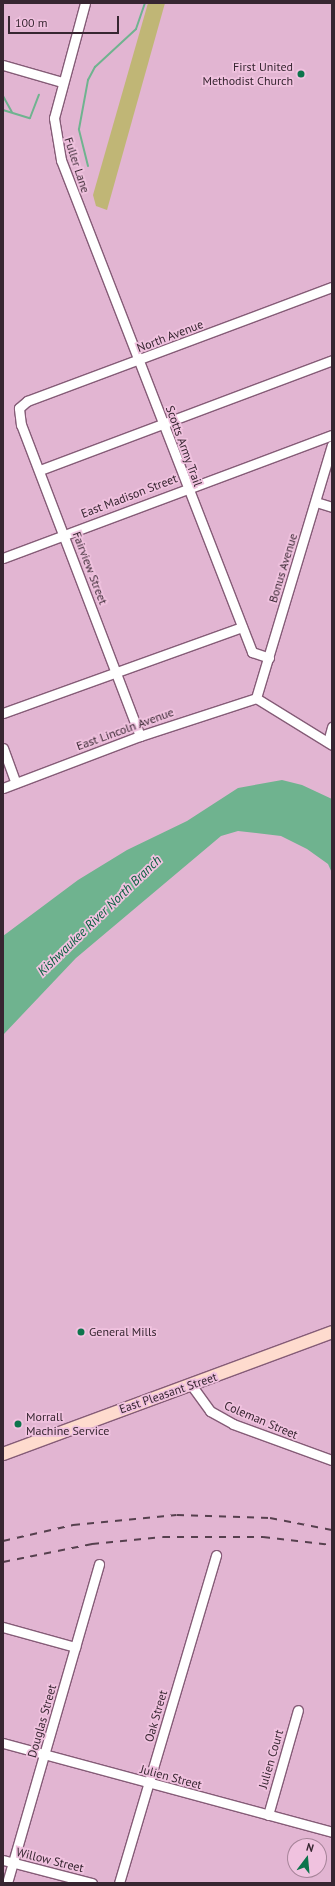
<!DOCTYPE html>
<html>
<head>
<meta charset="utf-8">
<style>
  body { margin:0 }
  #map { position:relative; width:335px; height:1886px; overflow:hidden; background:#e2b5d2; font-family:"PT Sans",sans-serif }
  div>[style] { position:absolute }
  .green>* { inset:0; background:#c0b676 }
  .water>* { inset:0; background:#6fb38f }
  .stream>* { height:2px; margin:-1px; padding:0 1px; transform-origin:1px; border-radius:1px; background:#6fb38f }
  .roads { filter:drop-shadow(1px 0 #855c77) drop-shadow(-1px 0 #855c77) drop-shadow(0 1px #855c77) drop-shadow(0 -1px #855c77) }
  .minor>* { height:9px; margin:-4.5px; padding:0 4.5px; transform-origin:4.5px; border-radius:4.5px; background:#fff }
  .major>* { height:12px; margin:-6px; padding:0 6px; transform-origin:6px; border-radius:6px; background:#fedbce }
  .rail>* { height:2px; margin-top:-1px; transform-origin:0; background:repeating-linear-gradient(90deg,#56404e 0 7px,transparent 0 14px) }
  .dots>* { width:11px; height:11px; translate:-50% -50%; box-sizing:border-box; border:2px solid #f0c2df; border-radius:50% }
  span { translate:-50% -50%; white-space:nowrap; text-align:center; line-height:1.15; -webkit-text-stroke:3.5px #f0c2df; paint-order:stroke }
  .poi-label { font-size:12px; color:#372631 }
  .right { translate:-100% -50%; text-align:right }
  .left { translate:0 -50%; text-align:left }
  .street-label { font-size:12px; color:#372631 }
  .water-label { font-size:13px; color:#075f3e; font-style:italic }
  .frame { position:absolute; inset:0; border:4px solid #372631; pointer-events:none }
  .north { position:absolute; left:287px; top:1838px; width:40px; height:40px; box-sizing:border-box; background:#f0c2df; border:1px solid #a68499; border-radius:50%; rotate:16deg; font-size:11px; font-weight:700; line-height:16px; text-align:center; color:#372631 }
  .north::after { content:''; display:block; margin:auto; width:14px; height:18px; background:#0c744c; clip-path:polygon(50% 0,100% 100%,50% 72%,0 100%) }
  .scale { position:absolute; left:8px; top:16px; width:111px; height:18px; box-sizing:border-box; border:2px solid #372631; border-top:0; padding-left:5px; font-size:12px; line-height:14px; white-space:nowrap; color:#372631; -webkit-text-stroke:3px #f0c2df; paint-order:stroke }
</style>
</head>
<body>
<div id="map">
  <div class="green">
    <i style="clip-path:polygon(148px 3px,165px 3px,107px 210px,96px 206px,93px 195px)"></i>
  </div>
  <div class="water">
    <i style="clip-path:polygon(282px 780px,302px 785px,332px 799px,332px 873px,328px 864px,307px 849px,281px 836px,238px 831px,221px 836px,76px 958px,3px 1035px,3px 936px,78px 880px,127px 850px,187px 821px,238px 788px)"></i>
  </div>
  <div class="stream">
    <i style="left:3px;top:96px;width:18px;rotate:61deg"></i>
    <i style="left:3px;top:110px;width:28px;rotate:17deg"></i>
    <i style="left:30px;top:118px;width:25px;rotate:-69deg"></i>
    <i style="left:88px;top:166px;width:38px;rotate:-104deg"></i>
    <i style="left:79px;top:129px;width:50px;rotate:-79.6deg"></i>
    <i style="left:88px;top:80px;width:15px;rotate:-62deg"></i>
    <i style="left:95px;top:67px;width:56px;rotate:-42.8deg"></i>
    <i style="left:136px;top:29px;width:28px;rotate:-71deg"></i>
  </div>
  <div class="roads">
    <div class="minor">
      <i style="left:85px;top:3px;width:119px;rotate:105.1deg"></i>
      <i style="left:54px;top:118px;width:43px;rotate:80.5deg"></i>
      <i style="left:61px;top:160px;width:528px;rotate:68.78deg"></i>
      <i style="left:252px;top:652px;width:18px;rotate:19deg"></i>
      <i style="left:3px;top:65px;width:61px;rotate:16.1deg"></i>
      <i style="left:40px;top:470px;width:312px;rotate:-20.6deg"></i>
      <i style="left:316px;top:502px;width:17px;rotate:17deg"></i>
      <i style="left:3px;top:558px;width:351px;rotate:-20.5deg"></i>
      <i style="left:256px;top:698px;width:264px;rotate:-73.3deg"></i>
      <i style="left:256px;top:698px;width:89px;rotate:31.7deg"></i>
      <i style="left:3px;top:713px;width:254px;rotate:-19.8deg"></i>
      <i style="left:140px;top:736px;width:333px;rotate:-110.9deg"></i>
      <i style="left:21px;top:425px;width:17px;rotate:-97deg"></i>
      <i style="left:19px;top:408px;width:11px;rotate:-41deg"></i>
      <i style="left:27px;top:401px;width:326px;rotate:-20.5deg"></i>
      <i style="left:328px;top:742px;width:16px;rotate:-75deg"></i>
      <i style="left:3px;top:748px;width:37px;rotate:70deg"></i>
      <i style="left:3px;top:788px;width:147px;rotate:-20.8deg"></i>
      <i style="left:140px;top:736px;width:122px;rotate:-18.1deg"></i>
      <i style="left:192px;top:1386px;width:31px;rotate:54deg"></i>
      <i style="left:210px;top:1411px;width:26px;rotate:29deg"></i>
      <i style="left:233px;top:1424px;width:105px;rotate:20deg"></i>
      <i style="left:3px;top:1627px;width:75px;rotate:15.5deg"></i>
      <i style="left:3px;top:1743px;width:341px;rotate:15.1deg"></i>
      <i style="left:268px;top:1815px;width:109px;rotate:-74.1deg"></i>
      <i style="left:3px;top:1860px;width:92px;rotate:14.5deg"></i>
      <i style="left:7px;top:1883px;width:332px;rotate:-73.9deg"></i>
      <i style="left:119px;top:1883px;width:342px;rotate:-73.5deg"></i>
    </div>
    <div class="major">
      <i style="left:3px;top:1454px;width:351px;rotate:-20.3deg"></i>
    </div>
  </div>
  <div class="rail">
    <i style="left:3px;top:1541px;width:72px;rotate:-12.9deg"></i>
    <i style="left:73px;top:1525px;width:104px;rotate:-5.5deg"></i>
    <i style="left:177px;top:1515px;width:93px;rotate:1.8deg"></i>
    <i style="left:270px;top:1518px;width:63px;rotate:11deg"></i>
    <i style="left:3px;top:1562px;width:91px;rotate:-11.4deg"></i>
    <i style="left:92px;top:1544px;width:71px;rotate:-5.6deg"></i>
    <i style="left:163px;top:1537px;width:100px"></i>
    <i style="left:263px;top:1537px;width:69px;rotate:6.6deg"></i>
  </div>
  <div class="dots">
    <i style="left:301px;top:74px;background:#0c744c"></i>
    <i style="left:81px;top:1332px;background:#0c744c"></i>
    <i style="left:18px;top:1424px;background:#0c744c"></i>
  </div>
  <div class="poi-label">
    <span class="right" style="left:293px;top:74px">First United<br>Methodist Church</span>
    <span class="left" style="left:89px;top:1332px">General Mills</span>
    <span class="left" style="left:26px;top:1424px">Morrall<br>Machine Service</span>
  </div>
  <div class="street-label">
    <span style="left:77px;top:165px;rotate:72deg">Fuller Lane</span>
    <span style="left:170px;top:336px;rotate:-21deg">North Avenue</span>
    <span style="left:184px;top:446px;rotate:70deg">Scotts Army Trail</span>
    <span style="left:129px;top:496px;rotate:-21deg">East Madison Street</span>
    <span style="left:90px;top:568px;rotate:69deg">Fairview Street</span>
    <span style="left:283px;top:568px;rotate:-73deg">Bonus Avenue</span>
    <span style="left:125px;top:729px;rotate:-20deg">East Lincoln Avenue</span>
    <span style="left:168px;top:1393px;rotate:-19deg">East Pleasant Street</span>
    <span style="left:261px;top:1420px;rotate:23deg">Coleman Street</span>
    <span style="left:156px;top:1716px;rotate:-74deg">Oak Street</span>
    <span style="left:42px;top:1721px;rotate:-74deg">Douglas Street</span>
    <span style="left:271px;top:1759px;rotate:-74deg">Julien Court</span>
    <span style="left:171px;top:1777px;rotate:15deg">Julien Street</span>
    <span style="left:50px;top:1860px;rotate:14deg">Willow Street</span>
  </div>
  <div class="water-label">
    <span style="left:100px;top:916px;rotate:-44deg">Kishwaukee River North Branch</span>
  </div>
  <div class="frame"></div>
  <div class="north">N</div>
  <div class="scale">100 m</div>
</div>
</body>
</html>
